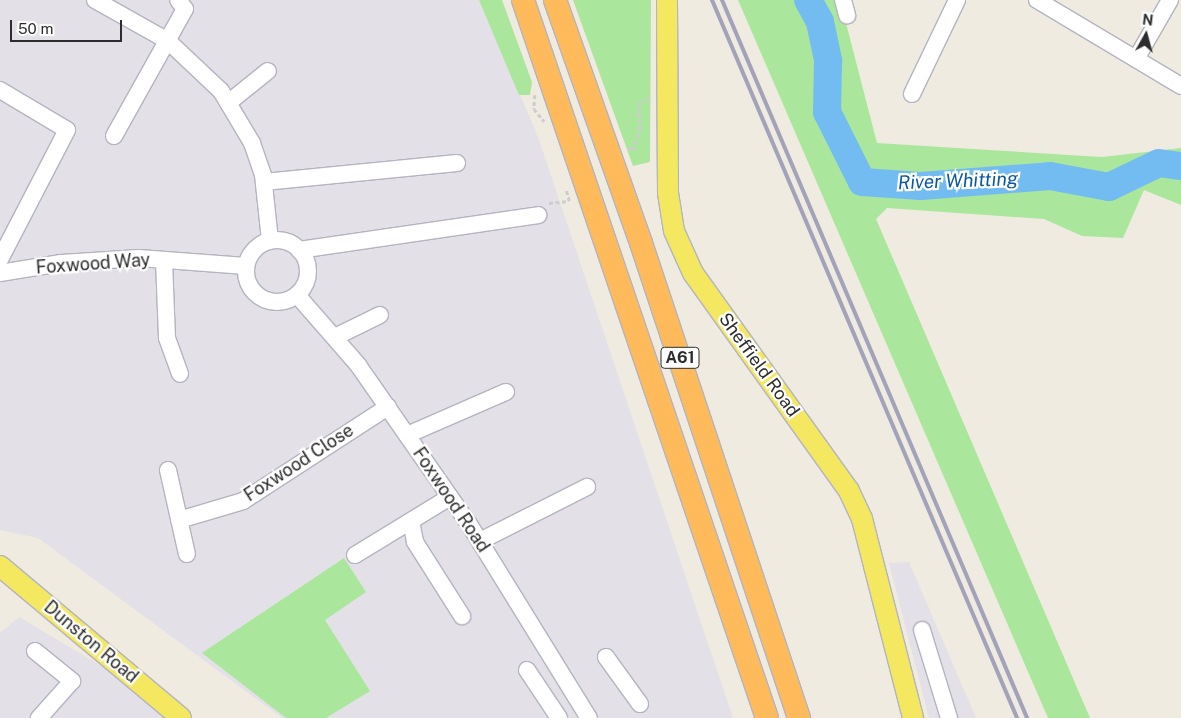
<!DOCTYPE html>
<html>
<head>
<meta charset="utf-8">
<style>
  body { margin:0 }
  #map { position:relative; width:1181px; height:718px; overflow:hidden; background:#efebe0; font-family:"Public Sans",sans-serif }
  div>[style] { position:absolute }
  .industrial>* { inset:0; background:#e3e0e8 }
  .green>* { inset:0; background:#aae69c }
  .river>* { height:28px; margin:-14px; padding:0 14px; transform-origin:14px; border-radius:14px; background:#73bcf1 }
  .path>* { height:2.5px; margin-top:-1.25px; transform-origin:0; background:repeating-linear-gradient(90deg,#cdcdcd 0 4px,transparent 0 6.5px) }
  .roads { filter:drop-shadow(1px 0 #b3b4c1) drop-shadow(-1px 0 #b3b4c1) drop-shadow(0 1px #b3b4c1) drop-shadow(0 -1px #b3b4c1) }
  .minor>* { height:16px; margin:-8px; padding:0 8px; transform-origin:8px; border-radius:8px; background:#fff }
  .minor>.ring { margin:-8px; padding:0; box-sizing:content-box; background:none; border:16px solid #fff; border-radius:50% }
  .major>* { height:20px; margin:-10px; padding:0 10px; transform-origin:10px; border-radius:10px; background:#f3e860 }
  .highway>* { height:22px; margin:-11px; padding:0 11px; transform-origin:11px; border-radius:11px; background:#ffbb5b }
  .rail>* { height:4px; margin:-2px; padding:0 2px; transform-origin:2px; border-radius:2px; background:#a2a2b8 }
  span { translate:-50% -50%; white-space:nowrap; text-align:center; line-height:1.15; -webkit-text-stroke:4.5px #fff; paint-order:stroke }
  .shield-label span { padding:1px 4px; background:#fff; border:1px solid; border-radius:4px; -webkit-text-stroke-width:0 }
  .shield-label { font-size:16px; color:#2d2d2d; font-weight:700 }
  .street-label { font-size:18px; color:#2d2d2d }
  .water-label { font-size:19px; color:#0b58a3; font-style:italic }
  .north { position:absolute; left:1121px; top:10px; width:50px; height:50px; -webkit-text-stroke:4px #fff; paint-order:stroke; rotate:7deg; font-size:14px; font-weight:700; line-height:20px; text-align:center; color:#2d2d2d }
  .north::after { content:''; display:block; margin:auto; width:18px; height:22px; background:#2d2d2d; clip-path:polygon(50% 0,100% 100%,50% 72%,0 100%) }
  .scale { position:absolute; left:10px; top:20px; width:112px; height:22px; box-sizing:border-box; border:2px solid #2d2d2d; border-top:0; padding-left:6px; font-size:15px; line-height:18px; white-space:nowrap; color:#2d2d2d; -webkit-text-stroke:4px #fff; paint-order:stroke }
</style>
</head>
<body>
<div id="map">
  <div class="industrial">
    <i style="clip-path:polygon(0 0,479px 0,537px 134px,733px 718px,282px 718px,38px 538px,0 530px)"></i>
    <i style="clip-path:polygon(909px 562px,976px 718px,929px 718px,889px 563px)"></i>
    <i style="clip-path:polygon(19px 617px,189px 718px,0 718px,0 633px)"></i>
  </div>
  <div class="green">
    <i style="clip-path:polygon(479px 0,502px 0,532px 82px,530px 95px,519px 95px)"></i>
    <i style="clip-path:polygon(573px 0,651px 0,650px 162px,633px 166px)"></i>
    <i style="clip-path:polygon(738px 0,840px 0,877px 143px,1102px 157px,1181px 148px,1181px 205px,1144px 190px,1123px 238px,1082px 236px,1044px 219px,887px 208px,876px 219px,1090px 718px,1048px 718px)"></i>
    <i style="clip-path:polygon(344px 558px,366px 592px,325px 620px,370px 691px,326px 718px,286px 718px,202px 653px)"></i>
  </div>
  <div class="river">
    <i style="left:808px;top:0;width:25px;rotate:61deg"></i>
    <i style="left:820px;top:22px;width:40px;rotate:78deg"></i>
    <i style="left:828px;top:61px;width:51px;rotate:91.1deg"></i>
    <i style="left:827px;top:112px;width:78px;rotate:63.4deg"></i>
    <i style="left:862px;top:182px;width:59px;rotate:3.9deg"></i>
    <i style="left:921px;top:186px;width:129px;rotate:-4.4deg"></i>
    <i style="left:1050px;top:176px;width:60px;rotate:10.6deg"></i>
    <i style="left:1109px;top:187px;width:55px;rotate:-25.6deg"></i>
    <i style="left:1159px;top:163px;width:22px;rotate:8deg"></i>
  </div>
  <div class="path">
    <i style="left:535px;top:95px;width:14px;rotate:94deg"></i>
    <i style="left:534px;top:109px;width:16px;rotate:50deg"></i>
    <i style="left:627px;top:148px;width:6px;rotate:18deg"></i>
    <i style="left:633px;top:150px;width:21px;rotate:-71deg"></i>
    <i style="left:640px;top:130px;width:26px;rotate:-94deg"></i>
    <i style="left:638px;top:104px;width:14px;rotate:-30deg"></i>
    <i style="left:549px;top:203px;width:20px;rotate:-6deg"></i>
    <i style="left:569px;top:201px;width:11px;rotate:-105deg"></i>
  </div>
  <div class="roads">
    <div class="minor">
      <i style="left:95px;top:0;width:84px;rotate:29.3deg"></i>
      <i style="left:168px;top:41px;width:73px;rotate:43.3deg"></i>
      <i style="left:221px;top:91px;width:61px;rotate:59.2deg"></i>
      <i style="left:252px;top:143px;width:34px;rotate:71deg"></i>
      <i style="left:263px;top:175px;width:66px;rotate:83.9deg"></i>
      <i style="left:843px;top:0;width:16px;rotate:75deg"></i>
      <i style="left:1037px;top:0;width:168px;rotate:30.8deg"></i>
      <i style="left:1136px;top:59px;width:68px;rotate:-60deg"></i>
      <i style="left:0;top:90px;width:78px;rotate:30.8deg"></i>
      <i style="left:67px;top:130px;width:145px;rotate:117.4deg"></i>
      <i style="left:912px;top:94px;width:104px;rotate:-64.4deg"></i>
      <i style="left:228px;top:103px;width:51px;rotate:-38.7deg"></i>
      <i style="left:114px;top:136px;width:145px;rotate:-60.8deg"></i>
      <i style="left:185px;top:9px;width:11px;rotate:-128deg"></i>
      <i style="left:264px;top:182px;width:194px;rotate:-5.6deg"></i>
      <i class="ring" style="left:246px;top:240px;width:46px;height:46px"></i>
      <i style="left:299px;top:250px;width:242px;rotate:-8.3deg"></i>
      <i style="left:164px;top:260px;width:78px;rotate:87.8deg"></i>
      <i style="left:167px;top:338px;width:38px;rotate:70deg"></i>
      <i style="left:0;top:273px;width:62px;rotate:-9.3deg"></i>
      <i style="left:61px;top:263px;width:78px;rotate:-3.7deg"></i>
      <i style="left:139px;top:258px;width:107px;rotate:4.3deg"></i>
      <i style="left:297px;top:295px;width:93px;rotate:48.9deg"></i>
      <i style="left:358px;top:365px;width:194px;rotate:55.1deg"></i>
      <i style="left:469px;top:524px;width:228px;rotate:58.3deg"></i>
      <i style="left:335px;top:337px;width:50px;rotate:-26.1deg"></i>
      <i style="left:407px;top:435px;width:108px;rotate:-23.5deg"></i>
      <i style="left:168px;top:470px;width:86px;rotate:77.3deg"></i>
      <i style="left:179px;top:520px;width:67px;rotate:-16.5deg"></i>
      <i style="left:243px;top:501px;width:173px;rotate:-33deg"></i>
      <i style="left:411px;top:521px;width:21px;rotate:79deg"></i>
      <i style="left:415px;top:542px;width:88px;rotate:57.6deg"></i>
      <i style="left:480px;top:541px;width:120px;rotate:-26.8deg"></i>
      <i style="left:355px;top:555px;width:111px;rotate:-31.4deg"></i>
      <i style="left:922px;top:630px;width:92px;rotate:72.9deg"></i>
      <i style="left:35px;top:651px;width:48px;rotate:39deg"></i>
      <i style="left:72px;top:681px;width:50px;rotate:131.7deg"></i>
      <i style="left:606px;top:657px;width:58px;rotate:54.1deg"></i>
      <i style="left:527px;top:670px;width:58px;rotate:56.3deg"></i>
    </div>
    <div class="major">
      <i style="left:667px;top:0;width:193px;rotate:89.7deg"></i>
      <i style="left:668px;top:193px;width:38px;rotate:81deg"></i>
      <i style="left:674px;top:231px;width:46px;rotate:65.7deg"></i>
      <i style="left:693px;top:273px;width:268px;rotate:54.4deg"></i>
      <i style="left:849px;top:491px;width:31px;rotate:65deg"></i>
      <i style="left:862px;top:519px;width:205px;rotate:75.6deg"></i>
      <i style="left:0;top:566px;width:236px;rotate:40deg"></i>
    </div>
    <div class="highway">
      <i style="left:523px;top:0;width:758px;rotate:71.23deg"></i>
      <i style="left:555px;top:0;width:258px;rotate:70.5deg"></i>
      <i style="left:641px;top:243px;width:501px;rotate:71.6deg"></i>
    </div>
  </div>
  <div class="rail">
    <i style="left:712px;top:0;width:780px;rotate:66.98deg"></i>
    <i style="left:722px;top:0;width:780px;rotate:66.98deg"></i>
  </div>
  <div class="shield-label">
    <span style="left:680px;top:358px">A61</span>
  </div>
  <div class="street-label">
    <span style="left:93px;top:264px;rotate:-4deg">Foxwood Way</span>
    <span style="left:759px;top:365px;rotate:54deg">Sheffield Road</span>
    <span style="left:299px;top:463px;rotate:-33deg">Foxwood Close</span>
    <span style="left:451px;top:500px;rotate:56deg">Foxwood Road</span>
    <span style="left:91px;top:642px;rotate:40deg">Dunston Road</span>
  </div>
  <div class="water-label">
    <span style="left:958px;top:181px;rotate:-2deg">River Whitting</span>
  </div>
  <div class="north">N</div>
  <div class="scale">50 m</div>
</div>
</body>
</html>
